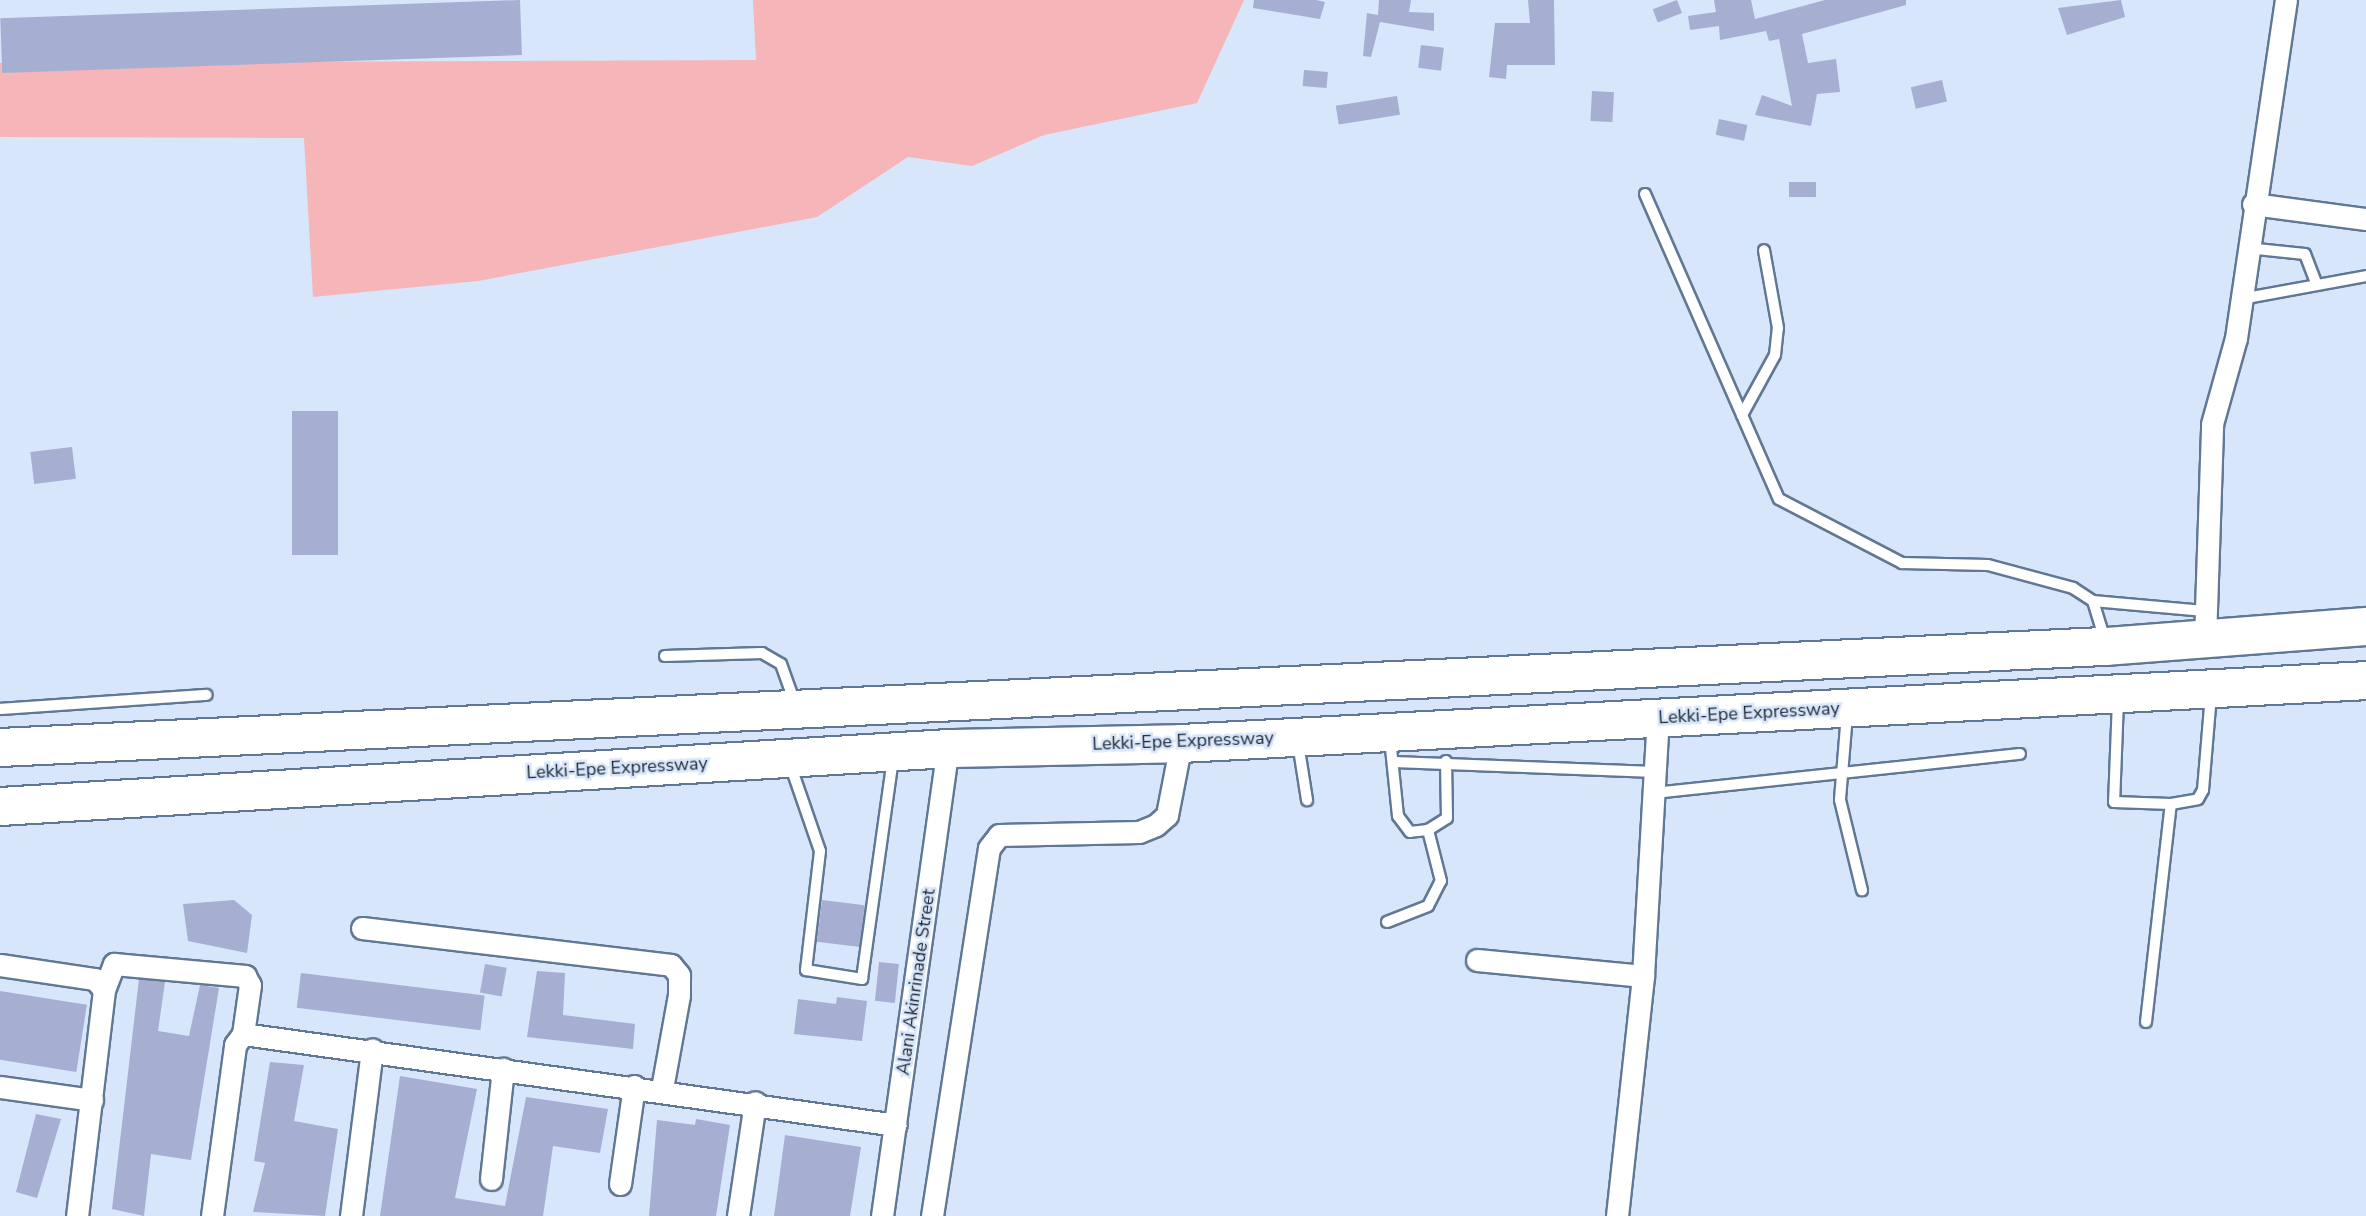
<!DOCTYPE html>
<html>
<head>
<meta charset="utf-8">
<style>
  body { margin:0 }
  #map { position:relative; width:2366px; height:1216px; overflow:hidden; background:#d7e6fa; font-family:"Nunito Sans",sans-serif }
  div>[style] { position:absolute }
  .green>* { inset:0; background:#f5b5b9 }
  .building>* { inset:0; background:#a6aed2; transform-origin:0 0 }
  .roads { filter:drop-shadow(2px 0 #617895) drop-shadow(-2px 0 #617895) drop-shadow(0 2px #617895) drop-shadow(0 -2px #617895) }
  .service>* { height:10px; margin:-5px; padding:0 5px; transform-origin:5px; border-radius:5px; background:#fff }
  .minor>* { height:21px; margin:-10.5px; padding:0 10.5px; transform-origin:10.5px; border-radius:10.5px; background:#fff }
  .trunk>* { height:37px; margin:-18.5px; padding:0 18.5px; transform-origin:18.5px; border-radius:18.5px; background:#fff }
  span { translate:-50% -50%; white-space:nowrap; text-align:center; line-height:1.15; -webkit-text-stroke:5px #d7e6fa; paint-order:stroke }
  .street-label { font-size:18px; color:#1d2633 }
</style>
</head>
<body>
<div id="map">
  <div class="green">
    <i style="clip-path:polygon(753px 0,1244px 0,1197px 103px,1044px 135px,972px 166px,908px 157px,817px 217px,478px 281px,313px 297px,304px 138px,0 137px,0 63px,756px 60px)"></i>
  </div>
  <div class="building">
    <i style="left:520px;top:0;width:55px;height:520px;rotate:88deg"></i>
    <i style="clip-path:polygon(1254px 0,1316px 0,1325px 2px,1320px 19px,1253px 8px)"></i>
    <i style="clip-path:polygon(1379px 0,1411px 0,1409px 12px,1434px 13px,1434px 31px,1380px 22px,1371px 57px,1363px 56px,1367px 13px,1378px 15px)"></i>
    <i style="clip-path:polygon(1528px 0,1554px 0,1555px 65px,1507px 65px,1506px 79px,1489px 77px,1495px 23px,1530px 23px)"></i>
    <i style="left:1677px;top:0;width:14px;height:26px;rotate:69deg"></i>
    <i style="clip-path:polygon(1714px 0,1751px 0,1755px 19px,1825px 0,1906px 0,1906px 5px,1802px 34px,1808px 63px,1836px 59px,1840px 92px,1817px 94px,1811px 126px,1755px 115px,1762px 95px,1792px 106px,1779px 39px,1769px 41px,1766px 31px,1720px 40px,1719px 26px,1690px 30px,1688px 16px,1716px 12px)"></i>
    <i style="clip-path:polygon(2121px 0,2125px 17px,2067px 35px,2058px 8px)"></i>
    <i style="left:1421px;top:45px;width:23px;height:23px;rotate:7deg"></i>
    <i style="left:1304px;top:70px;width:24px;height:16px;rotate:5deg"></i>
    <i style="left:1942px;top:80px;width:22px;height:32px;rotate:77deg"></i>
    <i style="left:1592px;top:91px;width:22px;height:30px;rotate:3deg"></i>
    <i style="left:1397px;top:96px;width:19px;height:62px;rotate:81deg"></i>
    <i style="left:1719px;top:119px;width:29px;height:16px;rotate:12deg"></i>
    <i style="left:1789px;top:182px;width:27px;height:15px"></i>
    <i style="left:292px;top:411px;width:46px;height:144px"></i>
    <i style="left:72px;top:447px;width:32px;height:42px;rotate:83deg"></i>
    <i style="clip-path:polygon(234px 900px,252px 915px,247px 953px,188px 941px,183px 904px)"></i>
    <i style="left:822px;top:900px;width:43px;height:42px;rotate:7deg"></i>
    <i style="left:879px;top:962px;width:20px;height:39px;rotate:6deg"></i>
    <i style="left:485px;top:964px;width:22px;height:29px;rotate:10deg"></i>
    <i style="clip-path:polygon(537px 971px,565px 973px,563px 1015px,635px 1024px,633px 1049px,527px 1037px)"></i>
    <i style="left:301px;top:973px;width:185px;height:35px;rotate:7deg"></i>
    <i style="clip-path:polygon(139px 979px,165px 982px,158px 1031px,189px 1036px,200px 985px,219px 988px,191px 1160px,151px 1154px,144px 1216px,112px 1209px)"></i>
    <i style="left:0;top:991px;width:88px;height:68px;rotate:9deg"></i>
    <i style="clip-path:polygon(837px 997px,867px 1001px,862px 1041px,794px 1034px,798px 999px,836px 1004px)"></i>
    <i style="clip-path:polygon(270px 1062px,304px 1065px,294px 1121px,338px 1129px,325px 1216px,253px 1212px,265px 1163px,254px 1161px)"></i>
    <i style="clip-path:polygon(400px 1076px,477px 1089px,455px 1198px,505px 1206px,526px 1097px,608px 1109px,600px 1153px,553px 1146px,543px 1216px,380px 1216px)"></i>
    <i style="clip-path:polygon(36px 1114px,61px 1119px,37px 1198px,16px 1192px)"></i>
    <i style="clip-path:polygon(696px 1119px,730px 1125px,716px 1216px,649px 1216px,657px 1120px,695px 1125px)"></i>
    <i style="clip-path:polygon(785px 1135px,861px 1147px,850px 1216px,774px 1216px)"></i>
  </div>
  <div class="roads">
    <div class="service">
      <i style="left:1645px;top:194px;width:333px;rotate:66.3deg"></i>
      <i style="left:1779px;top:499px;width:139px;rotate:27.5deg"></i>
      <i style="left:1902px;top:563px;width:86px;rotate:1.3deg"></i>
      <i style="left:1988px;top:565px;width:88px;rotate:15.1deg"></i>
      <i style="left:2073px;top:588px;width:24px;rotate:33deg"></i>
      <i style="left:2093px;top:601px;width:41px;rotate:72.9deg"></i>
      <i style="left:2247px;top:248px;width:58px;rotate:5.9deg"></i>
      <i style="left:2305px;top:254px;width:30px;rotate:69deg"></i>
      <i style="left:2241px;top:299px;width:127px;rotate:-10.4deg"></i>
      <i style="left:1742px;top:415px;width:68px;rotate:-61.2deg"></i>
      <i style="left:1775px;top:355px;width:27px;rotate:-84deg"></i>
      <i style="left:1778px;top:328px;width:79px;rotate:-100.2deg"></i>
      <i style="left:2093px;top:601px;width:112px;rotate:5.1deg"></i>
      <i style="left:665px;top:656px;width:97px;rotate:-1.8deg"></i>
      <i style="left:762px;top:653px;width:22px;rotate:30deg"></i>
      <i style="left:781px;top:664px;width:41px;rotate:70.3deg"></i>
      <i style="left:2118px;top:700px;width:102px;rotate:92.2deg"></i>
      <i style="left:2114px;top:802px;width:57px;rotate:2deg"></i>
      <i style="left:2171px;top:804px;width:27px;rotate:-10deg"></i>
      <i style="left:2198px;top:799px;width:10px;rotate:-61deg"></i>
      <i style="left:2203px;top:790px;width:96px;rotate:-85.2deg"></i>
      <i style="left:0;top:709px;width:207px;rotate:-3.9deg"></i>
      <i style="left:1847px;top:714px;width:86px;rotate:94.7deg"></i>
      <i style="left:1840px;top:800px;width:93px;rotate:76.3deg"></i>
      <i style="left:1298px;top:743px;width:58px;rotate:81deg"></i>
      <i style="left:1394px;top:762px;width:261px;rotate:2.2deg"></i>
      <i style="left:790px;top:764px;width:92px;rotate:71deg"></i>
      <i style="left:820px;top:851px;width:120px;rotate:96.7deg"></i>
      <i style="left:806px;top:970px;width:57px;rotate:9.1deg"></i>
      <i style="left:862px;top:979px;width:222px;rotate:-82deg"></i>
      <i style="left:1654px;top:793px;width:368px;rotate:-6.1deg"></i>
      <i style="left:1428px;top:830px;width:22px;rotate:-32deg"></i>
      <i style="left:1447px;top:818px;width:57px;rotate:-91deg"></i>
      <i style="left:1387px;top:922px;width:44px;rotate:-21.3deg"></i>
      <i style="left:1428px;top:906px;width:28px;rotate:-63deg"></i>
      <i style="left:1441px;top:881px;width:53px;rotate:-104.3deg"></i>
      <i style="left:1428px;top:830px;width:18px;rotate:174deg"></i>
      <i style="left:1410px;top:832px;width:20px;rotate:-127deg"></i>
      <i style="left:1398px;top:816px;width:78px;rotate:-95.9deg"></i>
      <i style="left:2146px;top:1022px;width:219px;rotate:-83.5deg"></i>
    </div>
    <div class="minor">
      <i style="left:2253px;top:204px;width:114px;rotate:7.6deg"></i>
      <i style="left:2205px;top:640px;width:216px;rotate:-88.1deg"></i>
      <i style="left:2212px;top:424px;width:89px;rotate:-74.4deg"></i>
      <i style="left:2236px;top:338px;width:342px;rotate:-81.6deg"></i>
      <i style="left:362px;top:928px;width:311px;rotate:6.8deg"></i>
      <i style="left:671px;top:965px;width:13px;rotate:51deg"></i>
      <i style="left:679px;top:975px;width:20px;rotate:90deg"></i>
      <i style="left:679px;top:995px;width:96px;rotate:100.3deg"></i>
      <i style="left:1477px;top:960px;width:167px;rotate:5.5deg"></i>
      <i style="left:0;top:965px;width:96px;rotate:8.4deg"></i>
      <i style="left:95px;top:979px;width:14px;rotate:51deg"></i>
      <i style="left:104px;top:990px;width:228px;rotate:96.8deg"></i>
      <i style="left:104px;top:990px;width:28px;rotate:-69deg"></i>
      <i style="left:114px;top:964px;width:132px;rotate:5.2deg"></i>
      <i style="left:245px;top:976px;width:10px;rotate:61deg"></i>
      <i style="left:250px;top:985px;width:49px;rotate:98.1deg"></i>
      <i style="left:0;top:1087px;width:93px;rotate:8deg"></i>
      <i style="left:491px;top:1179px;width:111px;rotate:-83.8deg"></i>
      <i style="left:620px;top:1184px;width:99px;rotate:-81.9deg"></i>
      <i style="left:212px;top:1216px;width:173px;rotate:-82.3deg"></i>
      <i style="left:235px;top:1045px;width:14px;rotate:-54deg"></i>
      <i style="left:243px;top:1034px;width:659px;rotate:7.93deg"></i>
      <i style="left:351px;top:1216px;width:168px;rotate:-82.8deg"></i>
      <i style="left:738px;top:1216px;width:115px;rotate:-81.5deg"></i>
      <i style="left:882px;top:1216px;width:473px;rotate:-82deg"></i>
      <i style="left:932px;top:1216px;width:372px;rotate:-81.2deg"></i>
      <i style="left:989px;top:848px;width:16px;rotate:-52deg"></i>
      <i style="left:999px;top:835px;width:140px;rotate:-1.2deg"></i>
      <i style="left:1139px;top:832px;width:18px;rotate:-22deg"></i>
      <i style="left:1156px;top:825px;width:15px;rotate:-42deg"></i>
      <i style="left:1167px;top:815px;width:73px;rotate:-79deg"></i>
      <i style="left:1617px;top:1216px;width:241px;rotate:-83.8deg"></i>
      <i style="left:1643px;top:976px;width:259px;rotate:-86.7deg"></i>
    </div>
    <div class="trunk">
      <i style="left:0;top:747px;width:2108px;rotate:-2.75deg"></i>
      <i style="left:2106px;top:646px;width:261px;rotate:-4.4deg"></i>
      <i style="left:0;top:806px;width:950px;rotate:-3.5deg"></i>
      <i style="left:948px;top:748px;width:233px;rotate:-1.2deg"></i>
      <i style="left:1181px;top:743px;width:1187px;rotate:-3.04deg"></i>
    </div>
  </div>
  <div class="street-label">
    <span style="left:1749px;top:713px;rotate:-3deg">Lekki-Epe Expressway</span>
    <span style="left:1183px;top:741px;rotate:-2deg">Lekki-Epe Expressway</span>
    <span style="left:617px;top:768px;rotate:-3deg">Lekki-Epe Expressway</span>
    <span style="left:916px;top:982px;rotate:-82deg">Alani Akinrinade Street</span>
  </div>
</div>
</body>
</html>
